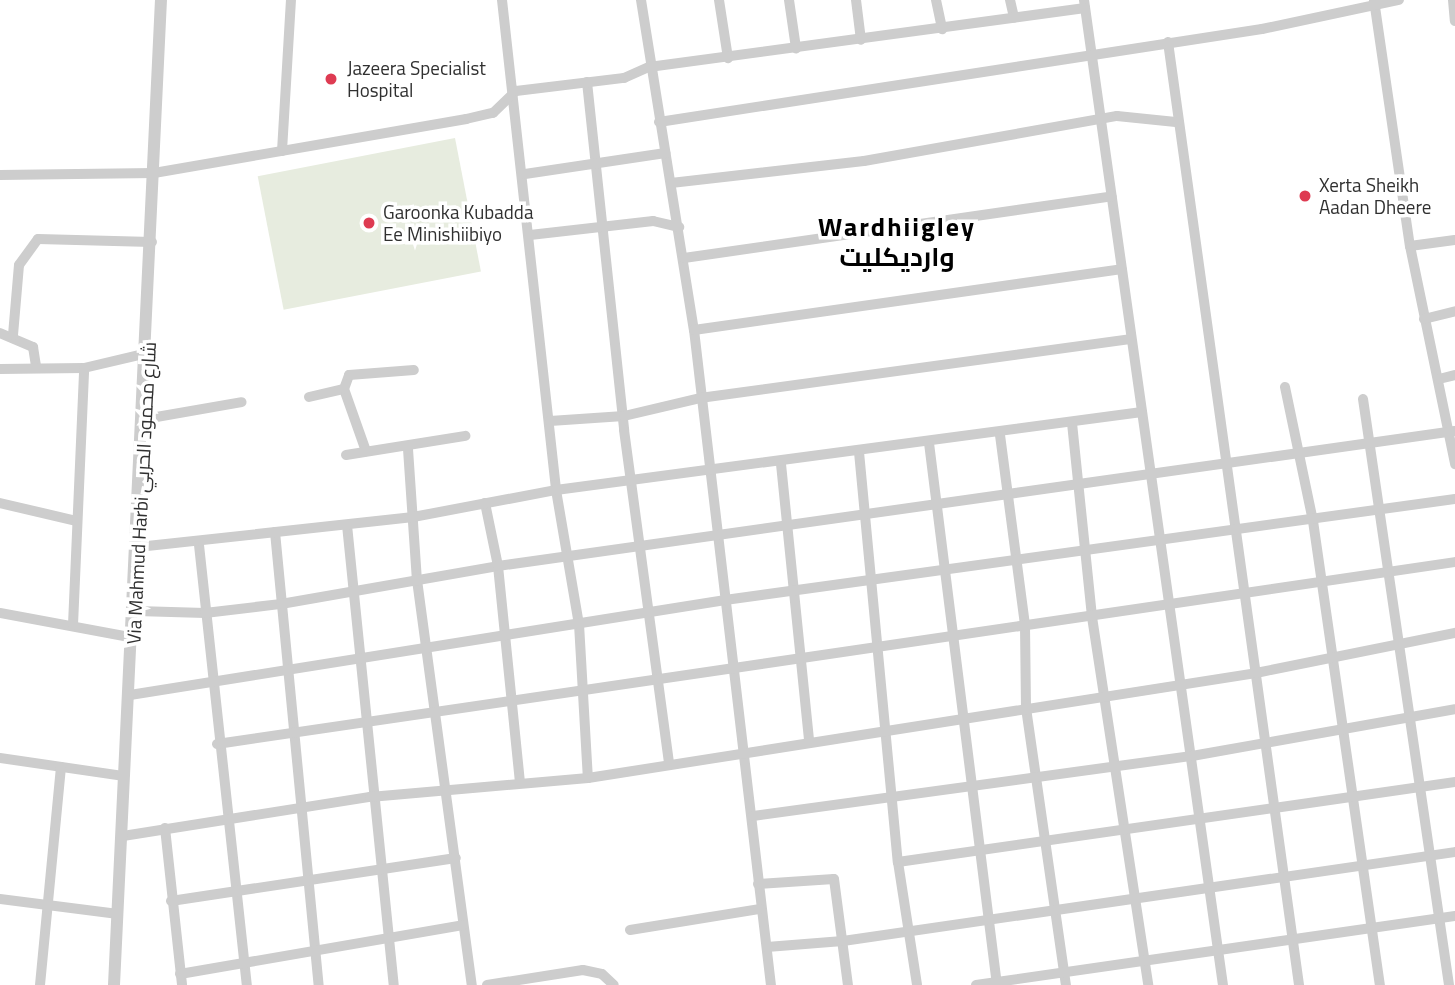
<!DOCTYPE html>
<html>
<head>
<meta charset="utf-8">
<style>
  body { margin:0 }
  #map { position:relative; width:1455px; height:985px; overflow:hidden; background:#fff; font-family:"Titillium Web",Cairo,sans-serif }
  div>[style] { position:absolute }
  .green>* { inset:0; background:#e7ecdf; transform-origin:0 0 }
  .minor>* { height:10px; margin:-5px; padding:0 5px; transform-origin:5px; border-radius:5px; background:#cdcdcd }
  .tertiary>* { height:12px; margin:-6px; padding:0 6px; transform-origin:6px; border-radius:6px; background:#cdcdcd }
  .dots>* { width:19px; height:19px; translate:-50% -50%; box-sizing:border-box; border:4px solid #fff; border-radius:50% }
  span { translate:-50% -50%; white-space:nowrap; text-align:center; line-height:1.15; -webkit-text-stroke:7px #fff; paint-order:stroke }
  .poi-label { font-size:19px; color:#303030 }
  .left { translate:0 -50%; text-align:left }
  .street-label { font-size:19px; color:#303030 }
  .district-label { font-size:26px; color:#000; font-weight:700; letter-spacing:2px }
</style>
</head>
<body>
<div id="map">
  <div class="green">
    <i style="left:455px;top:138px;width:136px;height:201px;rotate:79deg"></i>
  </div>
  <div class="minor">
    <i style="left:502px;top:0;width:493px;rotate:83.7deg"></i>
    <i style="left:556px;top:490px;width:136px;rotate:80.3deg"></i>
    <i style="left:579px;top:624px;width:154px;rotate:86.7deg"></i>
    <i style="left:641px;top:0;width:334px;rotate:80.9deg"></i>
    <i style="left:694px;top:330px;width:660px;rotate:83.3deg"></i>
    <i style="left:719px;top:0;width:59px;rotate:81.2deg"></i>
    <i style="left:789px;top:0;width:49px;rotate:81.7deg"></i>
    <i style="left:856px;top:0;width:40px;rotate:82.9deg"></i>
    <i style="left:936px;top:0;width:30px;rotate:78deg"></i>
    <i style="left:1010px;top:0;width:18px;rotate:77deg"></i>
    <i style="left:1084px;top:0;width:995px;rotate:81.97deg"></i>
    <i style="left:1374px;top:0;width:249px;rotate:81.7deg"></i>
    <i style="left:1410px;top:246px;width:223px;rotate:78.3deg"></i>
    <i style="left:1453px;top:0;width:21px;rotate:85deg"></i>
    <i style="left:1168px;top:42px;width:952px;rotate:82.09deg"></i>
    <i style="left:587px;top:82px;width:350px;rotate:83.9deg"></i>
    <i style="left:624px;top:430px;width:337px;rotate:82.3deg"></i>
    <i style="left:659px;top:122px;width:610px;rotate:-8.77deg"></i>
    <i style="left:1262px;top:29px;width:140px;rotate:-12deg"></i>
    <i style="left:282px;top:151px;width:151px;rotate:-86.6deg"></i>
    <i style="left:525px;top:174px;width:142px;rotate:-8.5deg"></i>
    <i style="left:0;top:175px;width:154px;rotate:-0.7deg"></i>
    <i style="left:154px;top:173px;width:317px;rotate:-9.8deg"></i>
    <i style="left:466px;top:119px;width:28px;rotate:-13deg"></i>
    <i style="left:493px;top:113px;width:32px;rotate:-44deg"></i>
    <i style="left:516px;top:91px;width:109px;rotate:-6.9deg"></i>
    <i style="left:624px;top:78px;width:27px;rotate:-24deg"></i>
    <i style="left:649px;top:67px;width:440px;rotate:-7.7deg"></i>
    <i style="left:671px;top:183px;width:194px;rotate:-6.5deg"></i>
    <i style="left:864px;top:161px;width:257px;rotate:-10.1deg"></i>
    <i style="left:1117px;top:116px;width:59px;rotate:5.8deg"></i>
    <i style="left:530px;top:235px;width:124px;rotate:-6.5deg"></i>
    <i style="left:653px;top:221px;width:27px;rotate:13deg"></i>
    <i style="left:1410px;top:246px;width:45px;rotate:-7.6deg"></i>
    <i style="left:684px;top:258px;width:432px;rotate:-8.2deg"></i>
    <i style="left:1424px;top:319px;width:32px;rotate:-14deg"></i>
    <i style="left:694px;top:330px;width:432px;rotate:-8.1deg"></i>
    <i style="left:0;top:333px;width:36px;rotate:23deg"></i>
    <i style="left:33px;top:347px;width:20px;rotate:81deg"></i>
    <i style="left:13px;top:335px;width:70px;rotate:-85.1deg"></i>
    <i style="left:19px;top:265px;width:32px;rotate:-54deg"></i>
    <i style="left:38px;top:239px;width:114px;rotate:1.5deg"></i>
    <i style="left:0;top:369px;width:84px;rotate:-0.7deg"></i>
    <i style="left:84px;top:368px;width:66px;rotate:-13.2deg"></i>
    <i style="left:1439px;top:379px;width:16px;rotate:-14deg"></i>
    <i style="left:1285px;top:387px;width:137px;rotate:78.2deg"></i>
    <i style="left:1313px;top:521px;width:469px;rotate:81.8deg"></i>
    <i style="left:344px;top:389px;width:66px;rotate:70.5deg"></i>
    <i style="left:309px;top:397px;width:36px;rotate:-13deg"></i>
    <i style="left:344px;top:389px;width:15px;rotate:-70deg"></i>
    <i style="left:349px;top:375px;width:65px;rotate:-4.4deg"></i>
    <i style="left:1363px;top:399px;width:592px;rotate:81.65deg"></i>
    <i style="left:145px;top:419px;width:98px;rotate:-9.9deg"></i>
    <i style="left:550px;top:421px;width:74px;rotate:-3.9deg"></i>
    <i style="left:624px;top:416px;width:78px;rotate:-13.3deg"></i>
    <i style="left:700px;top:398px;width:434px;rotate:-7.8deg"></i>
    <i style="left:1072px;top:423px;width:195px;rotate:84.1deg"></i>
    <i style="left:1092px;top:617px;width:372px;rotate:81.3deg"></i>
    <i style="left:1000px;top:435px;width:193px;rotate:82.5deg"></i>
    <i style="left:1025px;top:626px;width:82px;rotate:89.3deg"></i>
    <i style="left:1026px;top:708px;width:280px;rotate:81.8deg"></i>
    <i style="left:929px;top:443px;width:546px;rotate:82.85deg"></i>
    <i style="left:408px;top:449px;width:131px;rotate:86.1deg"></i>
    <i style="left:417px;top:580px;width:409px;rotate:82.3deg"></i>
    <i style="left:859px;top:452px;width:412px;rotate:84.6deg"></i>
    <i style="left:898px;top:862px;width:124px;rotate:81.2deg"></i>
    <i style="left:346px;top:455px;width:121px;rotate:-9.1deg"></i>
    <i style="left:781px;top:464px;width:276px;rotate:84.2deg"></i>
    <i style="left:0;top:503px;width:79px;rotate:13.2deg"></i>
    <i style="left:485px;top:503px;width:64px;rotate:78.3deg"></i>
    <i style="left:498px;top:566px;width:218px;rotate:84.2deg"></i>
    <i style="left:347px;top:525px;width:462px;rotate:84.2deg"></i>
    <i style="left:275px;top:532px;width:455px;rotate:84.5deg"></i>
    <i style="left:199px;top:545px;width:443px;rotate:83.8deg"></i>
    <i style="left:138px;top:547px;width:277px;rotate:-6.2deg"></i>
    <i style="left:413px;top:517px;width:146px;rotate:-10.7deg"></i>
    <i style="left:556px;top:490px;width:591px;rotate:-7.58deg"></i>
    <i style="left:137px;top:611px;width:68px;rotate:1.7deg"></i>
    <i style="left:205px;top:613px;width:77px;rotate:-6.8deg"></i>
    <i style="left:281px;top:604px;width:220px;rotate:-9.9deg"></i>
    <i style="left:498px;top:566px;width:966px;rotate:-8.03deg"></i>
    <i style="left:0;top:613px;width:137px;rotate:10.5deg"></i>
    <i style="left:73px;top:625px;width:257px;rotate:-87.5deg"></i>
    <i style="left:130px;top:695px;width:603px;rotate:-9.07deg"></i>
    <i style="left:725px;top:600px;width:737px;rotate:-7.88deg"></i>
    <i style="left:217px;top:744px;width:1251px;rotate:-8.36deg"></i>
    <i style="left:0;top:758px;width:124px;rotate:8.3deg"></i>
    <i style="left:753px;top:816px;width:443px;rotate:-7.8deg"></i>
    <i style="left:1192px;top:756px;width:267px;rotate:-10.1deg"></i>
    <i style="left:165px;top:828px;width:158px;rotate:83.8deg"></i>
    <i style="left:123px;top:836px;width:250px;rotate:-9deg"></i>
    <i style="left:370px;top:797px;width:219px;rotate:-5deg"></i>
    <i style="left:588px;top:778px;width:676px;rotate:-8.93deg"></i>
    <i style="left:1256px;top:673px;width:203px;rotate:-11.4deg"></i>
    <i style="left:898px;top:862px;width:563px;rotate:-8.17deg"></i>
    <i style="left:758px;top:884px;width:76px;rotate:-3.8deg"></i>
    <i style="left:834px;top:879px;width:107px;rotate:82.5deg"></i>
    <i style="left:0;top:899px;width:119px;rotate:7.2deg"></i>
    <i style="left:171px;top:901px;width:288px;rotate:-8.6deg"></i>
    <i style="left:630px;top:930px;width:132px;rotate:-9.2deg"></i>
    <i style="left:767px;top:947px;width:76px;rotate:-4.5deg"></i>
    <i style="left:843px;top:941px;width:618px;rotate:-8.27deg"></i>
    <i style="left:180px;top:974px;width:287px;rotate:-9.8deg"></i>
    <i style="left:40px;top:985px;width:219px;rotate:-84.5deg"></i>
    <i style="left:487px;top:985px;width:97px;rotate:-8.9deg"></i>
    <i style="left:583px;top:970px;width:19px;rotate:12deg"></i>
    <i style="left:602px;top:974px;width:16px;rotate:43deg"></i>
    <i style="left:976px;top:985px;width:484px;rotate:-8.2deg"></i>
  </div>
  <div class="tertiary">
    <i style="left:114px;top:985px;width:986px;rotate:-87.27deg"></i>
  </div>
  <div class="dots">
    <i style="left:331px;top:79px;background:#de3b52"></i>
    <i style="left:1305px;top:196px;background:#de3b52"></i>
    <i style="left:369px;top:223px;background:#de3b52"></i>
  </div>
  <div class="poi-label">
    <span class="left" style="left:347px;top:79px">Jazeera Specialist<br>Hospital</span>
    <span class="left" style="left:1319px;top:196px">Xerta Sheikh<br>Aadan Dheere</span>
    <span class="left" style="left:383px;top:223px">Garoonka Kubadda<br>Ee Minishiibiyo</span>
  </div>
  <div class="street-label">
    <span style="left:141px;top:493px;rotate:-87deg">Via Mahmud Harbi شارع محمود الحربي</span>
  </div>
  <div class="district-label">
    <span style="left:897px;top:242px">Wardhiigley<br>وارديكليت</span>
  </div>
</div>
</body>
</html>
